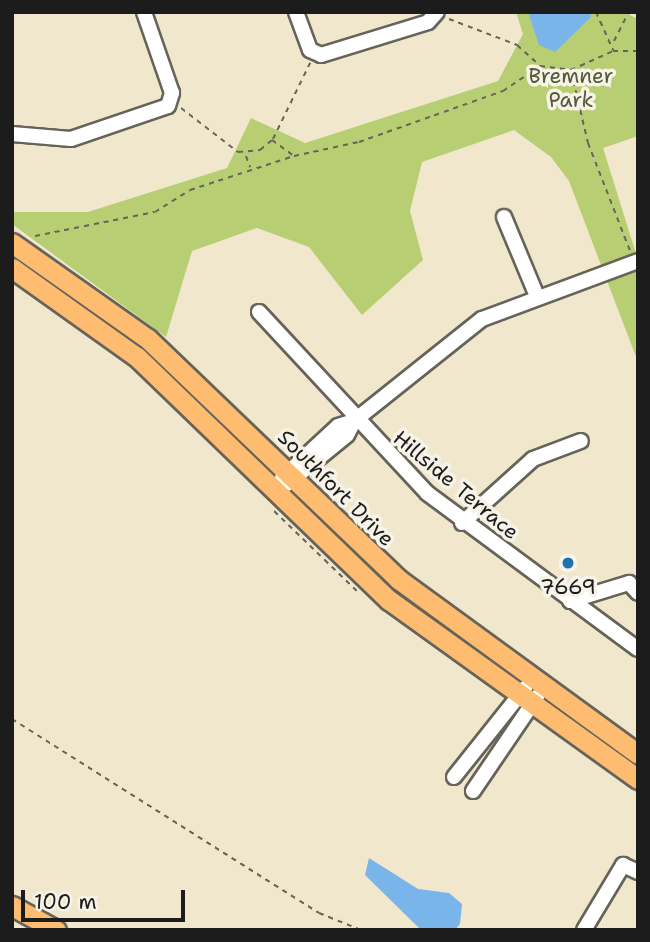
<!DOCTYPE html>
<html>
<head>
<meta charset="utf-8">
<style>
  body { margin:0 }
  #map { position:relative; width:650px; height:942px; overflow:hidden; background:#f0e7cd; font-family:"Shantell Sans",sans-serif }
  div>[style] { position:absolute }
  .green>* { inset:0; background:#b8ce73 }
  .water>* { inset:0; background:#79b5eb }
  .path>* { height:2px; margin-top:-1px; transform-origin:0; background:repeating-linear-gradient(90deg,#66635a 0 5px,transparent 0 10px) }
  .roads { filter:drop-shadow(2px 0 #66635a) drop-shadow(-2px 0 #66635a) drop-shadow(0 2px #66635a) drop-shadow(0 -2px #66635a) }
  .minor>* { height:14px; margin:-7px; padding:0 7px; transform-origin:7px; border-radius:7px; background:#fff }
  .major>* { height:19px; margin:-9.5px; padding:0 9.5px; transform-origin:9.5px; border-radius:9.5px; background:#fdbc70 }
  .dots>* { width:19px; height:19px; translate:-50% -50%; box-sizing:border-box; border:4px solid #f7f3e8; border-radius:50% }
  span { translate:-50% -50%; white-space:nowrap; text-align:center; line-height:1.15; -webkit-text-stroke:7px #f7f3e8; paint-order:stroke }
  .park-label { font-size:21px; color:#535a3a }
  .street-label { font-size:21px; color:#1c1c1c }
  .poi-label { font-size:21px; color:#1c1c1c }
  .frame { position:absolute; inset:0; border:14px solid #1c1c1c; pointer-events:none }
  .scale { position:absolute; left:21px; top:890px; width:164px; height:32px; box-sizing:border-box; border:4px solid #1c1c1c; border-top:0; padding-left:9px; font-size:21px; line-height:24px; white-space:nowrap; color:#1c1c1c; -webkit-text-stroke:5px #f7f3e8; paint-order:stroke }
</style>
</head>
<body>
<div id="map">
  <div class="green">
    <i style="clip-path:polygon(516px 12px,624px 12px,638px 19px,638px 136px,603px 148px,638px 260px,638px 362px,569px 181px,551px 157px,514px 130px,422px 162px,410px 211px,423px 260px,362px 315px,309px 247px,257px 228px,192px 251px,166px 337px,12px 224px,12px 212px,88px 212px,227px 168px,251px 118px,305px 143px,498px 81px,523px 34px)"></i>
  </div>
  <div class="water">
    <i style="clip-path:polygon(528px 12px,590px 12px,591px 17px,555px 52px,539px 45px)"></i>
    <i style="clip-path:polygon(369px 858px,418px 889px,449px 893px,462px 904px,460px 924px,455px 930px,421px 930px,365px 875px)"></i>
  </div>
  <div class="path">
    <i style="left:596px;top:12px;width:42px;rotate:65.9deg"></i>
    <i style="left:449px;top:19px;width:73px;rotate:20.9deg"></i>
    <i style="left:517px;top:45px;width:30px;rotate:42deg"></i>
    <i style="left:614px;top:41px;width:33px;rotate:-63deg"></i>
    <i style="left:571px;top:71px;width:74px;rotate:76.7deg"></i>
    <i style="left:588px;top:143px;width:116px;rotate:68.7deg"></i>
    <i style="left:181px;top:108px;width:72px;rotate:37.7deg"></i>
    <i style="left:238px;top:152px;width:22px;rotate:-5deg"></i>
    <i style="left:260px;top:150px;width:16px;rotate:-40deg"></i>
    <i style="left:272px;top:140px;width:27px;rotate:36deg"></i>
    <i style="left:294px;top:156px;width:66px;rotate:-12.2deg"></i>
    <i style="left:359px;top:142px;width:153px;rotate:-19.5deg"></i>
    <i style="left:503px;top:91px;width:45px;rotate:-34deg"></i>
    <i style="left:540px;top:66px;width:31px;rotate:7deg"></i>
    <i style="left:571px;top:70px;width:46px;rotate:-24.3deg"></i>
    <i style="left:613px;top:51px;width:25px"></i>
    <i style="left:273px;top:139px;width:85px;rotate:-64deg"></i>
    <i style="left:246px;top:156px;width:12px;rotate:70deg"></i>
    <i style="left:35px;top:236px;width:122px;rotate:-11.3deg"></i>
    <i style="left:155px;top:212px;width:41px;rotate:-32.2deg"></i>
    <i style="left:190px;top:190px;width:106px;rotate:-18.1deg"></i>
    <i style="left:274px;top:511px;width:117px;rotate:44deg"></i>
    <i style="left:12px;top:719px;width:363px;rotate:32.3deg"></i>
    <i style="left:319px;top:913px;width:45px;rotate:22deg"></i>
  </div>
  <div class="roads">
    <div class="minor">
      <i style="left:296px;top:12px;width:40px;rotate:69.8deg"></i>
      <i style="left:310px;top:50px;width:12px;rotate:24deg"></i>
      <i style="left:321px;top:55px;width:112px;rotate:-17.1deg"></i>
      <i style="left:428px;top:22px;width:13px;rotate:-48deg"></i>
      <i style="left:12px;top:134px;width:59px;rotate:4.8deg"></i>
      <i style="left:71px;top:139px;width:102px;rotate:-18.8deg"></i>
      <i style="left:168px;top:106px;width:14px;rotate:-73deg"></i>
      <i style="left:172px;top:93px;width:86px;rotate:-109.1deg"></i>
      <i style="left:504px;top:217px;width:83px;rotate:67.4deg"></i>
      <i style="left:259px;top:312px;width:247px;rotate:47.1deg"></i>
      <i style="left:427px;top:493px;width:262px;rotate:36.5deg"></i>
      <i style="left:282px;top:478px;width:76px;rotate:-42.9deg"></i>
      <i style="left:338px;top:426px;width:17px;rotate:-17deg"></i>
      <i style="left:287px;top:484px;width:77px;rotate:-39.2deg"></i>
      <i style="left:347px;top:435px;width:16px;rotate:-63deg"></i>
      <i style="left:354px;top:421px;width:164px;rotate:-38.6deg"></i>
      <i style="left:482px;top:319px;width:166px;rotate:-20.4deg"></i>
      <i style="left:462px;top:523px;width:96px;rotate:-42deg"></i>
      <i style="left:533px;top:459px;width:51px;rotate:-20.6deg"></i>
      <i style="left:570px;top:601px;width:62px;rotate:-17deg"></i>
      <i style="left:629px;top:583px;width:13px;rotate:48deg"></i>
      <i style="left:454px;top:777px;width:114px;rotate:-51.4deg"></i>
      <i style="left:473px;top:791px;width:114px;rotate:-55.8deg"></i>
      <i style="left:584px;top:930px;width:76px;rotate:-59deg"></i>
      <i style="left:623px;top:865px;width:17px;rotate:25deg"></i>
    </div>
    <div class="major">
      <i style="left:12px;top:243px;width:166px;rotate:35.2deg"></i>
      <i style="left:148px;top:339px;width:347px;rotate:43.8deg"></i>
      <i style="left:398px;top:579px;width:297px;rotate:36.1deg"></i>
      <i style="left:12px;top:268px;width:153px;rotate:35.5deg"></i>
      <i style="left:137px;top:357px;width:350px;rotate:44deg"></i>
      <i style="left:389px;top:600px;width:307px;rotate:35.7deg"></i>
      <i style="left:12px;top:906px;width:50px;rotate:28.6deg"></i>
    </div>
  </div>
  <div class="dots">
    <i style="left:568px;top:563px;background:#1f6fb2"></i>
  </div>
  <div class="park-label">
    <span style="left:571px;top:88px">Bremner<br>Park</span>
  </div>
  <div class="street-label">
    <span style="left:456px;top:485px;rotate:40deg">Hillside Terrace</span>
    <span style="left:336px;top:488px;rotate:45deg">Southfort Drive</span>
  </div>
  <div class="poi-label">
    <span style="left:568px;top:587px">7669</span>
  </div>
  <div class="frame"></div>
  <div class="scale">100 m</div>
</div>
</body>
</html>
